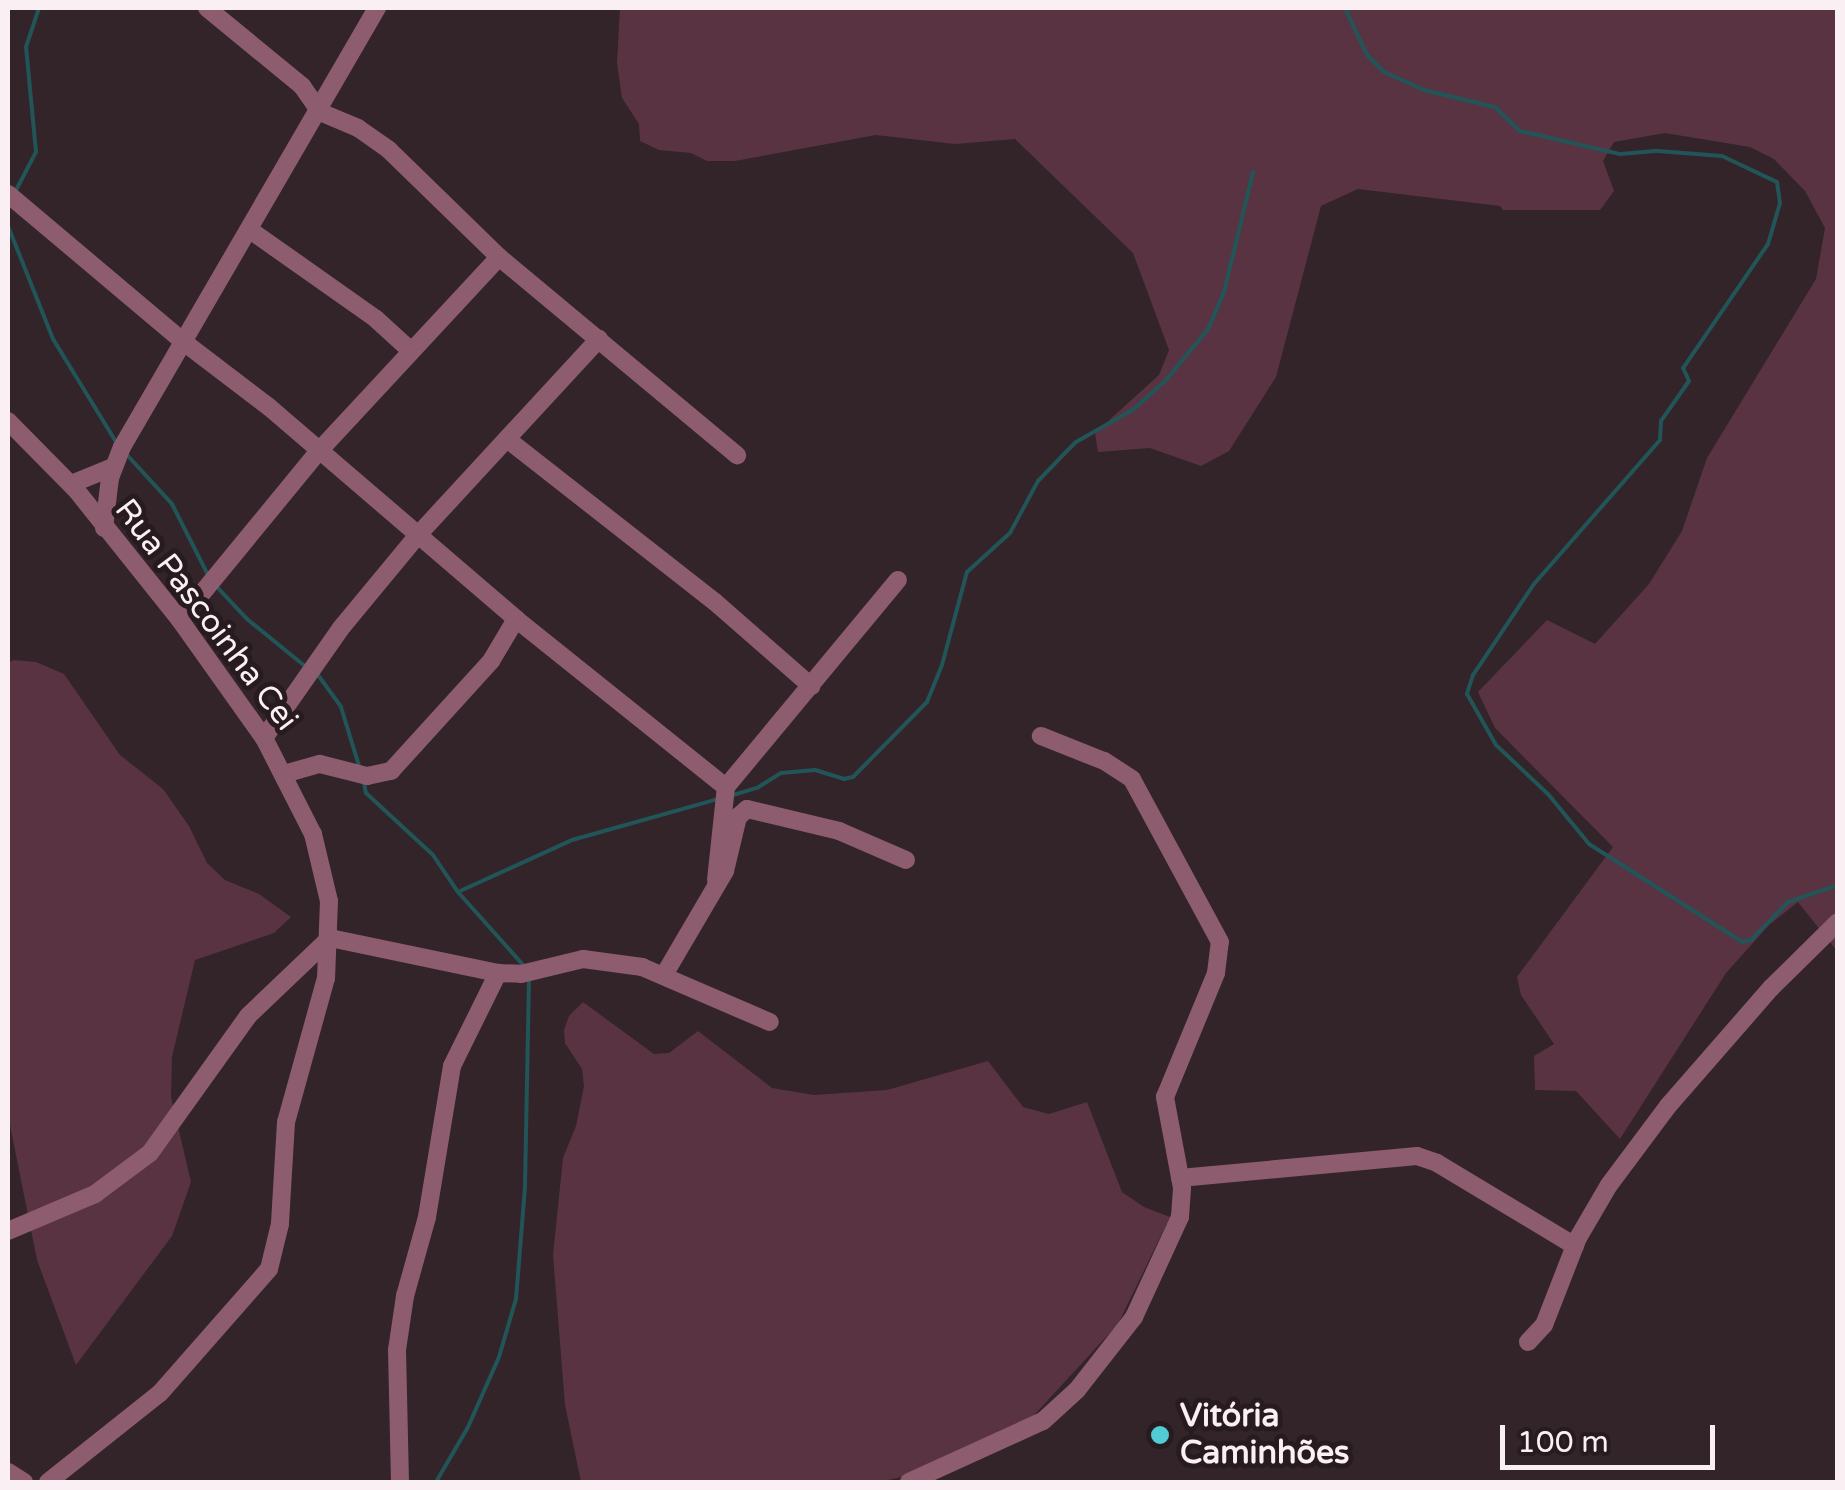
<!DOCTYPE html>
<html>
<head>
<meta charset="utf-8">
<style>
  body { margin:0 }
  #map { position:relative; width:1845px; height:1490px; overflow:hidden; background:#322429; font-family:"Varela Round",sans-serif }
  div>[style] { position:absolute }
  .green>* { inset:0; background:#5a3343 }
  .stream>* { height:4px; margin:-2px; padding:0 2px; transform-origin:2px; border-radius:2px; background:#215558 }
  .minor>* { height:18px; margin:-9px; padding:0 9px; transform-origin:9px; border-radius:9px; background:#8d5c6f }
  .dots>* { width:28px; height:28px; translate:-50% -50%; box-sizing:border-box; border:5px solid #281b20; border-radius:50% }
  span { translate:-50% -50%; white-space:nowrap; text-align:center; line-height:1.15; -webkit-text-stroke:10px #281b20; paint-order:stroke }
  .street-label { font-size:32px; color:#faf0f4 }
  .poi-label { font-size:32px; color:#faf0f4; font-weight:700 }
  .left { translate:0 -50%; text-align:left }
  .frame { position:absolute; inset:0; border:10px solid #faf0f4; pointer-events:none }
  .scale { position:absolute; left:1500px; top:1425px; width:215px; height:45px; box-sizing:border-box; border:5px solid #faf0f4; border-top:0; padding-left:12px; font-size:30px; line-height:35px; white-space:nowrap; color:#faf0f4; -webkit-text-stroke:8px #281b20; paint-order:stroke }
</style>
</head>
<body>
<div id="map">
  <div class="green">
    <i style="clip-path:polygon(620px 8px,1837px 8px,1837px 951px,1798px 902px,1769px 925px,1726px 973px,1620px 1139px,1576px 1091px,1535px 1090px,1534px 1056px,1554px 1044px,1521px 995px,1517px 977px,1613px 847px,1495px 728px,1478px 692px,1547px 620px,1595px 644px,1649px 584px,1682px 531px,1707px 458px,1816px 279px,1825px 228px,1805px 191px,1774px 159px,1750px 147px,1665px 133px,1614px 142px,1603px 161px,1614px 191px,1600px 210px,1503px 210px,1500px 206px,1358px 189px,1321px 206px,1276px 377px,1229px 451px,1201px 466px,1150px 448px,1098px 452px,1095px 433px,1159px 375px,1169px 350px,1133px 253px,1015px 139px,955px 144px,876px 135px,735px 161px,707px 161px,691px 153px,659px 150px,640px 141px,639px 124px,622px 98px,617px 63px)"></i>
    <i style="clip-path:polygon(14px 660px,36px 662px,64px 674px,120px 755px,163px 789px,189px 826px,207px 863px,225px 880px,259px 894px,291px 917px,274px 933px,195px 960px,172px 1057px,171px 1097px,191px 1182px,172px 1236px,76px 1365px,37px 1260px,8px 1115px,8px 663px)"></i>
    <i style="clip-path:polygon(583px 1002px,654px 1054px,669px 1053px,698px 1031px,772px 1088px,814px 1095px,887px 1090px,988px 1061px,1023px 1107px,1049px 1114px,1087px 1102px,1122px 1192px,1144px 1207px,1170px 1217px,1118px 1324px,1024px 1426px,915px 1474px,879px 1482px,581px 1482px,565px 1405px,553px 1255px,563px 1158px,576px 1126px,584px 1086px,582px 1069px,565px 1043px,564px 1030px,569px 1016px)"></i>
  </div>
  <div class="stream">
    <i style="left:1345px;top:8px;width:52px;rotate:64.9deg"></i>
    <i style="left:1367px;top:55px;width:24px;rotate:45deg"></i>
    <i style="left:1384px;top:72px;width:44px;rotate:24.2deg"></i>
    <i style="left:1424px;top:90px;width:73px;rotate:13.5deg"></i>
    <i style="left:1495px;top:107px;width:35px;rotate:44deg"></i>
    <i style="left:1520px;top:131px;width:103px;rotate:13deg"></i>
    <i style="left:1620px;top:154px;width:38px;rotate:-5deg"></i>
    <i style="left:1658px;top:151px;width:64px;rotate:4.5deg"></i>
    <i style="left:1722px;top:156px;width:61px;rotate:25.3deg"></i>
    <i style="left:1777px;top:182px;width:21px;rotate:82deg"></i>
    <i style="left:1780px;top:203px;width:43px;rotate:106.3deg"></i>
    <i style="left:1768px;top:244px;width:150px;rotate:124.4deg"></i>
    <i style="left:1683px;top:368px;width:14px;rotate:65deg"></i>
    <i style="left:1689px;top:381px;width:49px;rotate:125deg"></i>
    <i style="left:1661px;top:421px;width:19px;rotate:93deg"></i>
    <i style="left:1660px;top:440px;width:191px;rotate:131.2deg"></i>
    <i style="left:1534px;top:584px;width:110px;rotate:123.8deg"></i>
    <i style="left:1473px;top:675px;width:20px;rotate:108deg"></i>
    <i style="left:1467px;top:694px;width:59px;rotate:60.4deg"></i>
    <i style="left:1496px;top:745px;width:71px;rotate:43.3deg"></i>
    <i style="left:1548px;top:794px;width:65px;rotate:50.6deg"></i>
    <i style="left:1589px;top:844px;width:182px;rotate:32.6deg"></i>
    <i style="left:1742px;top:942px;width:9px;rotate:-13deg"></i>
    <i style="left:1751px;top:940px;width:53px;rotate:-45.8deg"></i>
    <i style="left:1788px;top:902px;width:53px;rotate:-18.8deg"></i>
    <i style="left:14px;top:194px;width:47px;rotate:-62.4deg"></i>
    <i style="left:36px;top:152px;width:105px;rotate:-95.4deg"></i>
    <i style="left:26px;top:47px;width:41px;rotate:-71.6deg"></i>
    <i style="left:8px;top:226px;width:122px;rotate:68.3deg"></i>
    <i style="left:53px;top:339px;width:124px;rotate:58.5deg"></i>
    <i style="left:128px;top:456px;width:65px;rotate:47.5deg"></i>
    <i style="left:172px;top:504px;width:80px;rotate:63.1deg"></i>
    <i style="left:217px;top:587px;width:44px;rotate:46.8deg"></i>
    <i style="left:247px;top:619px;width:76px;rotate:39.1deg"></i>
    <i style="left:318px;top:675px;width:39px;rotate:54deg"></i>
    <i style="left:341px;top:707px;width:65px;rotate:73deg"></i>
    <i style="left:364px;top:783px;width:10px;rotate:79deg"></i>
    <i style="left:366px;top:793px;width:91px;rotate:42.8deg"></i>
    <i style="left:433px;top:855px;width:45px;rotate:56deg"></i>
    <i style="left:458px;top:892px;width:99px;rotate:48.3deg"></i>
    <i style="left:730px;top:796px;width:28px;rotate:-17deg"></i>
    <i style="left:757px;top:788px;width:28px;rotate:-32deg"></i>
    <i style="left:781px;top:773px;width:34px;rotate:-5deg"></i>
    <i style="left:815px;top:770px;width:30px;rotate:17deg"></i>
    <i style="left:844px;top:779px;width:9px;rotate:-13deg"></i>
    <i style="left:853px;top:777px;width:105px;rotate:-45.4deg"></i>
    <i style="left:927px;top:702px;width:40px;rotate:-68deg"></i>
    <i style="left:942px;top:665px;width:96px;rotate:-75deg"></i>
    <i style="left:967px;top:572px;width:58px;rotate:-42.2deg"></i>
    <i style="left:1010px;top:533px;width:59px;rotate:-61.7deg"></i>
    <i style="left:1038px;top:481px;width:30px;rotate:-46deg"></i>
    <i style="left:1059px;top:459px;width:24px;rotate:-45deg"></i>
    <i style="left:1076px;top:442px;width:67px;rotate:-29.6deg"></i>
    <i style="left:1134px;top:409px;width:43px;rotate:-42.2deg"></i>
    <i style="left:1166px;top:380px;width:66px;rotate:-50.5deg"></i>
    <i style="left:1208px;top:329px;width:40px;rotate:-66.6deg"></i>
    <i style="left:1224px;top:292px;width:123px;rotate:-76.4deg"></i>
    <i style="left:458px;top:892px;width:125px;rotate:-24.5deg"></i>
    <i style="left:572px;top:840px;width:155px;rotate:-15.7deg"></i>
    <i style="left:436px;top:1482px;width:64px;rotate:-59.8deg"></i>
    <i style="left:468px;top:1427px;width:77px;rotate:-66.1deg"></i>
    <i style="left:499px;top:1357px;width:60px;rotate:-73.7deg"></i>
    <i style="left:516px;top:1299px;width:113px;rotate:-85.4deg"></i>
    <i style="left:525px;top:1186px;width:206px;rotate:-88.9deg"></i>
  </div>
  <div class="minor">
    <i style="left:207px;top:8px;width:123px;rotate:39.4deg"></i>
    <i style="left:302px;top:86px;width:32px;rotate:55deg"></i>
    <i style="left:320px;top:112px;width:41px;rotate:22.8deg"></i>
    <i style="left:358px;top:128px;width:38px;rotate:35deg"></i>
    <i style="left:389px;top:150px;width:153px;rotate:44.2deg"></i>
    <i style="left:499px;top:257px;width:310px;rotate:39.8deg"></i>
    <i style="left:8px;top:194px;width:231px;rotate:40.1deg"></i>
    <i style="left:185px;top:343px;width:106px;rotate:37.3deg"></i>
    <i style="left:269px;top:407px;width:326px;rotate:40.6deg"></i>
    <i style="left:516px;top:619px;width:269px;rotate:38.7deg"></i>
    <i style="left:726px;top:787px;width:269px;rotate:-50.3deg"></i>
    <i style="left:250px;top:230px;width:154px;rotate:35.2deg"></i>
    <i style="left:376px;top:319px;width:46px;rotate:42.4deg"></i>
    <i style="left:8px;top:421px;width:98px;rotate:45.4deg"></i>
    <i style="left:77px;top:491px;width:165px;rotate:51.4deg"></i>
    <i style="left:180px;top:620px;width:145px;rotate:54.6deg"></i>
    <i style="left:264px;top:738px;width:108px;rotate:63deg"></i>
    <i style="left:313px;top:834px;width:69px;rotate:76.6deg"></i>
    <i style="left:329px;top:901px;width:77px;rotate:92.2deg"></i>
    <i style="left:326px;top:978px;width:149px;rotate:105.5deg"></i>
    <i style="left:286px;top:1122px;width:102px;rotate:93.4deg"></i>
    <i style="left:280px;top:1224px;width:46px;rotate:103.7deg"></i>
    <i style="left:269px;top:1269px;width:165px;rotate:131.3deg"></i>
    <i style="left:160px;top:1393px;width:143px;rotate:141.5deg"></i>
    <i style="left:507px;top:439px;width:264px;rotate:38.1deg"></i>
    <i style="left:715px;top:602px;width:128px;rotate:41.2deg"></i>
    <i style="left:71px;top:484px;width:45px;rotate:-22deg"></i>
    <i style="left:104px;top:528px;width:50px;rotate:-83.2deg"></i>
    <i style="left:110px;top:478px;width:33px;rotate:-69deg"></i>
    <i style="left:122px;top:447px;width:508px;rotate:-59.85deg"></i>
    <i style="left:180px;top:620px;width:217px;rotate:-50.6deg"></i>
    <i style="left:318px;top:452px;width:266px;rotate:-47.1deg"></i>
    <i style="left:264px;top:738px;width:134px;rotate:-55deg"></i>
    <i style="left:341px;top:628px;width:121px;rotate:-50.4deg"></i>
    <i style="left:418px;top:535px;width:267px;rotate:-47.3deg"></i>
    <i style="left:284px;top:774px;width:37px;rotate:-16deg"></i>
    <i style="left:320px;top:764px;width:49px;rotate:14.3deg"></i>
    <i style="left:367px;top:776px;width:25px;rotate:-12deg"></i>
    <i style="left:391px;top:771px;width:149px;rotate:-47.7deg"></i>
    <i style="left:491px;top:661px;width:49px;rotate:-59.2deg"></i>
    <i style="left:716px;top:880px;width:94px;rotate:-83.9deg"></i>
    <i style="left:664px;top:975px;width:121px;rotate:-59.6deg"></i>
    <i style="left:725px;top:871px;width:56px;rotate:-76.5deg"></i>
    <i style="left:738px;top:817px;width:12px;rotate:-42deg"></i>
    <i style="left:747px;top:809px;width:95px;rotate:13.4deg"></i>
    <i style="left:839px;top:831px;width:73px;rotate:23.4deg"></i>
    <i style="left:1180px;top:1178px;width:238px;rotate:-5.3deg"></i>
    <i style="left:1417px;top:1156px;width:21px;rotate:19deg"></i>
    <i style="left:1437px;top:1163px;width:161px;rotate:31deg"></i>
    <i style="left:8px;top:1231px;width:95px;rotate:-23deg"></i>
    <i style="left:95px;top:1194px;width:69px;rotate:-36.7deg"></i>
    <i style="left:150px;top:1153px;width:168px;rotate:-54.4deg"></i>
    <i style="left:248px;top:1016px;width:113px;rotate:-43.6deg"></i>
    <i style="left:330px;top:938px;width:172px;rotate:11.8deg"></i>
    <i style="left:498px;top:973px;width:23px;rotate:2deg"></i>
    <i style="left:521px;top:974px;width:64px;rotate:-13.6deg"></i>
    <i style="left:583px;top:959px;width:60px;rotate:7.7deg"></i>
    <i style="left:642px;top:967px;width:139px;rotate:23.3deg"></i>
    <i style="left:1528px;top:1342px;width:23px;rotate:-47deg"></i>
    <i style="left:1544px;top:1325px;width:93px;rotate:-68.7deg"></i>
    <i style="left:1578px;top:1238px;width:61px;rotate:-59.7deg"></i>
    <i style="left:1609px;top:1185px;width:99px;rotate:-53.2deg"></i>
    <i style="left:1668px;top:1106px;width:157px;rotate:-48.9deg"></i>
    <i style="left:1771px;top:988px;width:94px;rotate:-44.6deg"></i>
    <i style="left:8px;top:1472px;width:19px;rotate:32deg"></i>
    <i style="left:400px;top:1482px;width:132px;rotate:-91.3deg"></i>
    <i style="left:397px;top:1350px;width:55px;rotate:-81.6deg"></i>
    <i style="left:405px;top:1296px;width:82px;rotate:-74.4deg"></i>
    <i style="left:427px;top:1217px;width:153px;rotate:-80.6deg"></i>
    <i style="left:452px;top:1066px;width:104px;rotate:-63.7deg"></i>
    <i style="left:909px;top:1482px;width:147px;rotate:-24.5deg"></i>
    <i style="left:1043px;top:1421px;width:46px;rotate:-42.4deg"></i>
    <i style="left:1077px;top:1390px;width:93px;rotate:-52deg"></i>
    <i style="left:1134px;top:1317px;width:110px;rotate:-65.3deg"></i>
    <i style="left:1180px;top:1217px;width:29px;rotate:-86deg"></i>
    <i style="left:1182px;top:1188px;width:93px;rotate:-100.6deg"></i>
    <i style="left:1165px;top:1097px;width:134px;rotate:-67.6deg"></i>
    <i style="left:1216px;top:973px;width:31px;rotate:-83deg"></i>
    <i style="left:1220px;top:942px;width:185px;rotate:-118.4deg"></i>
    <i style="left:1132px;top:779px;width:33px;rotate:-147deg"></i>
    <i style="left:1104px;top:761px;width:68px;rotate:-158.4deg"></i>
  </div>
  <div class="dots">
    <i style="left:1160px;top:1435px;background:#51ccd2"></i>
  </div>
  <div class="street-label">
    <span style="left:206px;top:615px;rotate:53deg">Rua Pascoinha Cei</span>
  </div>
  <div class="poi-label">
    <span class="left" style="left:1180px;top:1435px">Vitória<br>Caminhões</span>
  </div>
  <div class="frame"></div>
  <div class="scale">100 m</div>
</div>
</body>
</html>
